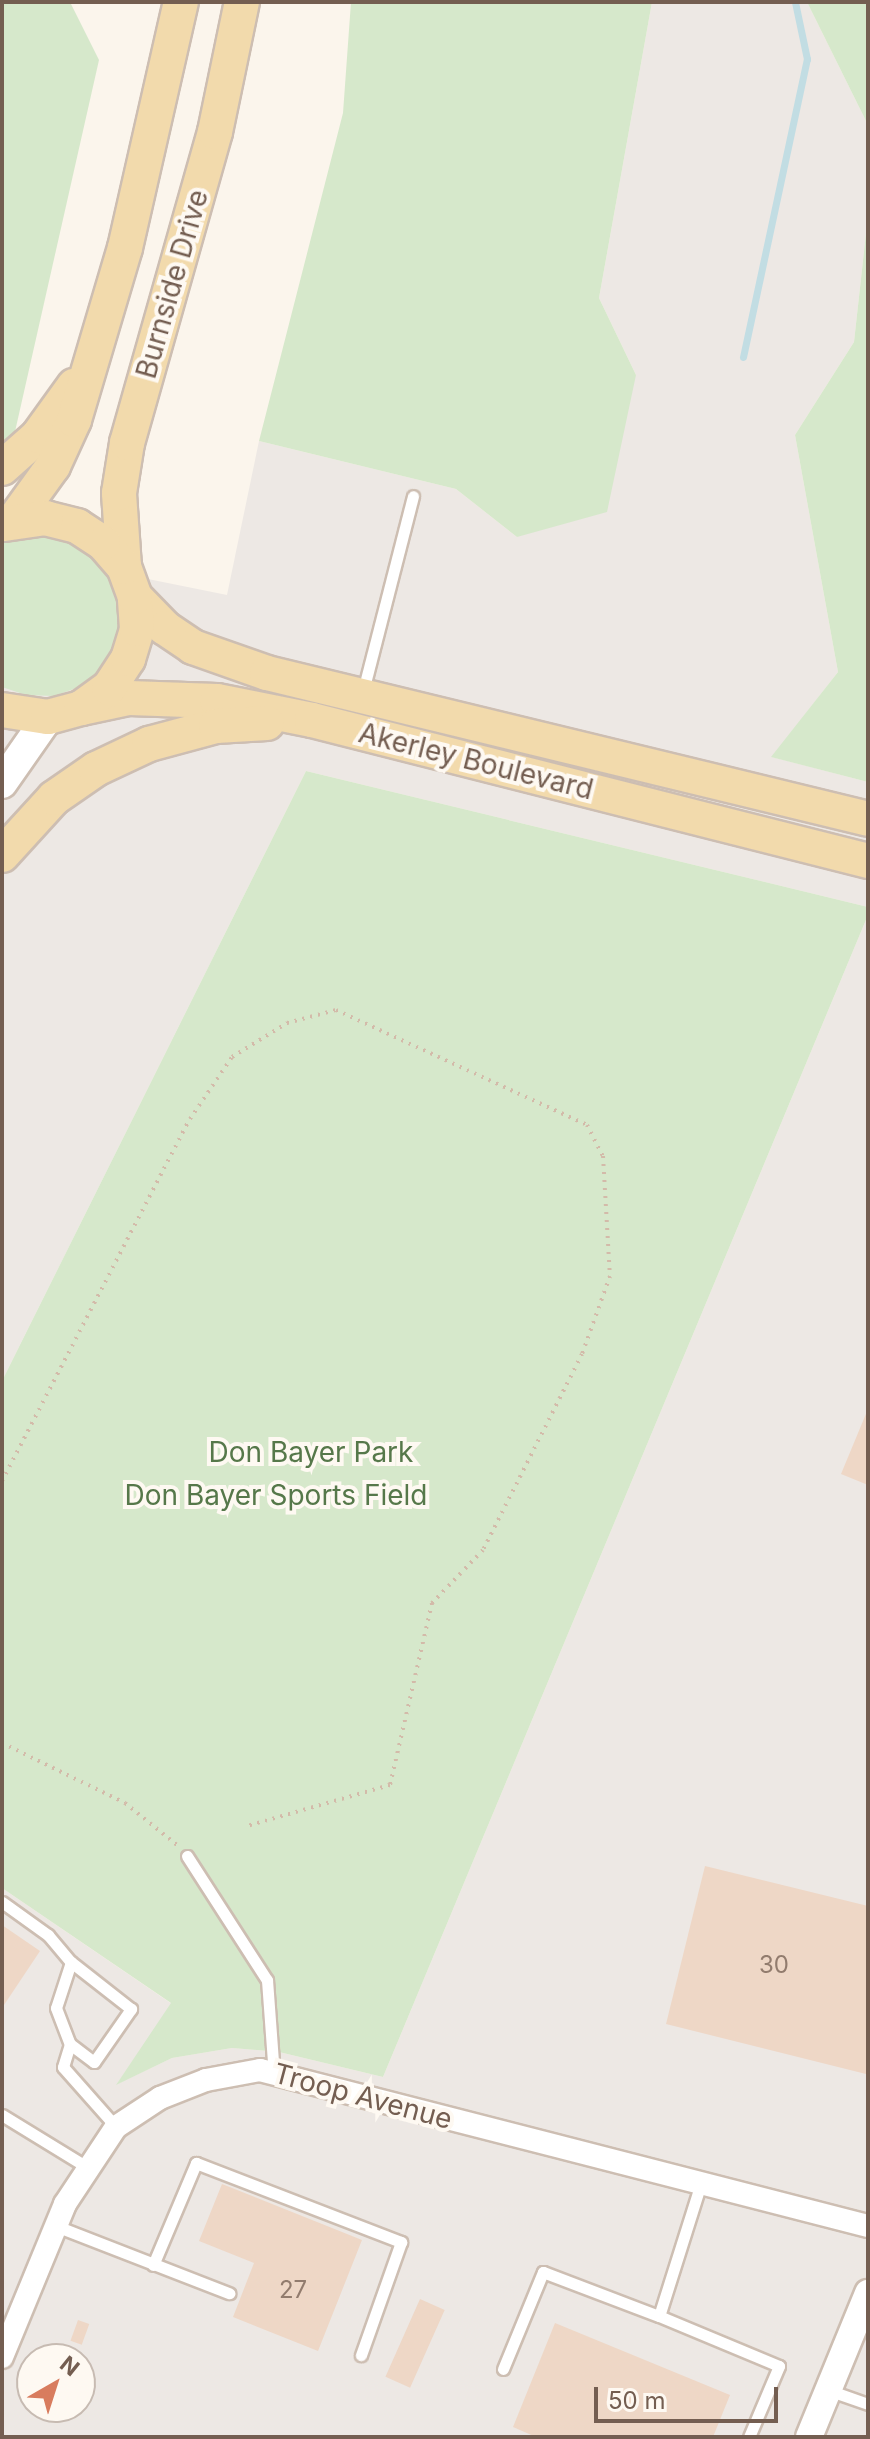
<!DOCTYPE html>
<html>
<head>
<meta charset="utf-8">
<style>
  body { margin:0 }
  #map { position:relative; width:870px; height:2439px; overflow:hidden; background:#fbf5ec; font-family:Inter,sans-serif }
  div>[style] { position:absolute }
  .industrial>* { inset:0; background:#ede8e4 }
  .green>* { inset:0; background:#d6e8cb }
  .stream>* { height:7px; margin:-3.5px; padding:0 3.5px; transform-origin:3.5px; border-radius:3.5px; background:#c2dde3 }
  .building>* { inset:0; background:#eed7c6; transform-origin:0 0 }
  .path>* { height:4px; margin-top:-2px; transform-origin:0; background:repeating-linear-gradient(90deg,#d3baa9 0 2px,transparent 0 8px) }
  .roads { filter:drop-shadow(2px 0 #cdbeb2) drop-shadow(-2px 0 #cdbeb2) drop-shadow(0 2px #cdbeb2) drop-shadow(0 -2px #cdbeb2) }
  .service>* { height:11px; margin:-5.5px; padding:0 5.5px; transform-origin:5.5px; border-radius:5.5px; background:#fff }
  .minor>* { height:22px; margin:-11px; padding:0 11px; transform-origin:11px; border-radius:11px; background:#fff }
  .tertiary>* { height:26px; margin:-13px; padding:0 13px; transform-origin:13px; border-radius:13px; background:#fff }
  .secondary>* { height:30px; margin:-15px; padding:0 15px; transform-origin:15px; border-radius:15px; background:#fff }
  .primary>* { height:34px; margin:-17px; padding:0 17px; transform-origin:17px; border-radius:17px; background:#f2daac }
  span { translate:-50% -50%; white-space:nowrap; text-align:center; line-height:1.15; -webkit-text-stroke:8px #fef9f2; paint-order:stroke }
  .number-label { font-size:24px; color:#927c6e }
  .number-label span { -webkit-text-stroke-width:0 }
  .street-label { font-size:28px; color:#745e51 }
  .park-label { font-size:28px; color:#56784a }
  .frame { position:absolute; inset:0; border:4px solid #745e51; pointer-events:none }
  .north { position:absolute; left:16px; top:2343px; width:80px; height:80px; box-sizing:border-box; background:#fef9f2; border:2px solid #c7bbb2; border-radius:50%; rotate:39deg; font-size:22px; font-weight:700; line-height:32px; text-align:center; color:#745e51 }
  .north::after { content:''; display:block; margin:auto; width:28px; height:36px; background:#d87c5e; clip-path:polygon(50% 0,100% 100%,50% 72%,0 100%) }
  .scale { position:absolute; left:594px; top:2387px; width:184px; height:36px; box-sizing:border-box; border:4px solid #745e51; border-top:0; padding-left:10px; font-size:24px; line-height:28px; white-space:nowrap; color:#745e51; -webkit-text-stroke:6px #fef9f2; paint-order:stroke }
</style>
</head>
<body>
<div id="map">
  <div class="industrial">
    <i style="clip-path:polygon(652px 2px,807px 2px,868px 125px,868px 215px,854px 342px,795px 435px,838px 672px,772px 757px,868px 782px,868px 907px,306px 771px,2px 1381px,2px 557px,64px 562px,227px 595px,259px 441px,456px 489px,517px 537px,636px 375px,599px 298px)"></i>
    <i style="clip-path:polygon(evenodd,868px 915px,868px 2437px,2px 2437px,2px 1888px,172px 2004px,117px 2084px,172px 2058px,232px 2048px,279px 2052px,383px 2077px,868px 915px,32px 2359px,80px 2359px,80px 2407px,32px 2407px,32px 2359px)"></i>
  </div>
  <div class="green">
    <i style="clip-path:polygon(2px 2px,70px 2px,99px 60px,14px 436px,2px 458px)"></i>
    <i style="clip-path:polygon(351px 2px,652px 2px,599px 298px,636px 375px,607px 512px,517px 537px,456px 489px,259px 441px,343px 113px)"></i>
    <i style="clip-path:polygon(807px 2px,868px 2px,868px 125px)"></i>
    <i style="clip-path:polygon(868px 215px,868px 782px,771px 757px,838px 672px,795px 435px,854px 342px)"></i>
    <i style="clip-path:polygon(67px 527px,124px 587px,120px 644px,105px 668px,82px 686px,54px 696px,26px 695px,2px 687px,2px 532px)"></i>
    <i style="clip-path:polygon(306px 771px,868px 907px,868px 915px,383px 2077px,279px 2052px,232px 2048px,172px 2058px,116px 2085px,171px 2003px,2px 1888px,2px 1381px)"></i>
  </div>
  <div class="stream">
    <i style="left:743px;top:357px;width:305px;rotate:-77.9deg"></i>
    <i style="left:807px;top:59px;width:58px;rotate:-101.9deg"></i>
  </div>
  <div class="building">
    <i style="clip-path:polygon(868px 1409px,868px 1485px,841px 1474px)"></i>
    <i style="clip-path:polygon(705px 1866px,868px 1906px,866px 2074px,666px 2024px)"></i>
    <i style="clip-path:polygon(2px 1925px,40px 1951px,2px 2008px)"></i>
    <i style="clip-path:polygon(222px 2184px,362px 2240px,318px 2351px,233px 2317px,254px 2263px,199px 2241px)"></i>
    <i style="left:420px;top:2299px;width:27px;height:85px;rotate:24deg"></i>
    <i style="left:78px;top:2320px;width:12px;height:22px;rotate:20deg"></i>
    <i style="clip-path:polygon(555px 2323px,730px 2395px,713px 2437px,536px 2437px,513px 2427px)"></i>
  </div>
  <div class="path">
    <i style="left:2px;top:1481px;width:408px;rotate:-62.6deg"></i>
    <i style="left:190px;top:1119px;width:75px;rotate:-55.9deg"></i>
    <i style="left:232px;top:1057px;width:65px;rotate:-31.7deg"></i>
    <i style="left:287px;top:1023px;width:51px;rotate:-14.9deg"></i>
    <i style="left:336px;top:1010px;width:276px;rotate:24.6deg"></i>
    <i style="left:587px;top:1125px;width:35px;rotate:63deg"></i>
    <i style="left:603px;top:1156px;width:120px;rotate:86.7deg"></i>
    <i style="left:610px;top:1276px;width:83px;rotate:109.7deg"></i>
    <i style="left:582px;top:1354px;width:220px;rotate:116.8deg"></i>
    <i style="left:483px;top:1550px;width:74px;rotate:133.9deg"></i>
    <i style="left:432px;top:1603px;width:187px;rotate:103deg"></i>
    <i style="left:390px;top:1785px;width:149px;rotate:164deg"></i>
    <i style="left:2px;top:1743px;width:137px;rotate:26deg"></i>
    <i style="left:125px;top:1803px;width:67px;rotate:38.9deg"></i>
  </div>
  <div class="roads">
    <div class="service">
      <i style="left:363px;top:691px;width:201px;rotate:-75.6deg"></i>
      <i style="left:187px;top:1856px;width:148px;rotate:57.2deg"></i>
      <i style="left:267px;top:1980px;width:95px;rotate:85.8deg"></i>
      <i style="left:2px;top:1902px;width:57px;rotate:35.7deg"></i>
      <i style="left:48px;top:1935px;width:35px;rotate:50deg"></i>
      <i style="left:71px;top:1962px;width:48px;rotate:108.1deg"></i>
      <i style="left:56px;top:2008px;width:39px;rotate:69deg"></i>
      <i style="left:70px;top:2044px;width:24px;rotate:107deg"></i>
      <i style="left:63px;top:2067px;width:80px;rotate:48.5deg"></i>
      <i style="left:70px;top:2044px;width:30px;rotate:37deg"></i>
      <i style="left:94px;top:2062px;width:65px;rotate:-55.1deg"></i>
      <i style="left:131px;top:2009px;width:76px;rotate:-141.9deg"></i>
      <i style="left:2px;top:2115px;width:100px;rotate:31.5deg"></i>
      <i style="left:701px;top:2183px;width:139px;rotate:107.5deg"></i>
      <i style="left:659px;top:2316px;width:130px;rotate:22.6deg"></i>
      <i style="left:779px;top:2366px;width:77px;rotate:112.9deg"></i>
      <i style="left:56px;top:2226px;width:186px;rotate:21.2deg"></i>
      <i style="left:153px;top:2265px;width:111px;rotate:-67.1deg"></i>
      <i style="left:196px;top:2163px;width:220px;rotate:21.1deg"></i>
      <i style="left:401px;top:2242px;width:120px;rotate:109.5deg"></i>
      <i style="left:503px;top:2369px;width:105px;rotate:-67.6deg"></i>
      <i style="left:543px;top:2272px;width:124px;rotate:20.8deg"></i>
      <i style="left:828px;top:2390px;width:42px;rotate:19.3deg"></i>
    </div>
    <div class="minor">
      <i style="left:2px;top:2357px;width:165px;rotate:-67.6deg"></i>
      <i style="left:65px;top:2204px;width:92px;rotate:-56.5deg"></i>
      <i style="left:116px;top:2127px;width:53px;rotate:-33.4deg"></i>
      <i style="left:160px;top:2098px;width:49px;rotate:-21.4deg"></i>
      <i style="left:206px;top:2080px;width:55px;rotate:-10.5deg"></i>
      <i style="left:260px;top:2070px;width:628px;rotate:14.39deg"></i>
    </div>
    <div class="tertiary">
      <i style="left:809px;top:2437px;width:156px;rotate:-67.7deg"></i>
    </div>
    <div class="secondary">
      <i style="left:2px;top:783px;width:80px;rotate:-55.1deg"></i>
    </div>
    <div class="primary">
      <i style="left:2px;top:468px;width:48px;rotate:-41.6deg"></i>
      <i style="left:38px;top:436px;width:62px;rotate:-54.2deg"></i>
      <i style="left:14px;top:520px;width:67px;rotate:-54.2deg"></i>
      <i style="left:53px;top:466px;width:51px;rotate:-65.5deg"></i>
      <i style="left:74px;top:420px;width:179px;rotate:-73.5deg"></i>
      <i style="left:125px;top:248px;width:252px;rotate:-77.2deg"></i>
      <i style="left:124px;top:567px;width:74px;rotate:-93.9deg"></i>
      <i style="left:119px;top:493px;width:51px;rotate:-80.9deg"></i>
      <i style="left:127px;top:443px;width:323px;rotate:-74.2deg"></i>
      <i style="left:215px;top:132px;width:133px;rotate:-78.3deg"></i>
      <i style="left:135px;top:597px;width:43px;rotate:45.9deg"></i>
      <i style="left:165px;top:628px;width:34px;rotate:34deg"></i>
      <i style="left:193px;top:647px;width:78px;rotate:19.4deg"></i>
      <i style="left:267px;top:673px;width:618px;rotate:13.65deg"></i>
      <i style="left:81px;top:708px;width:49px;rotate:-11.8deg"></i>
      <i style="left:129px;top:698px;width:88px;rotate:2deg"></i>
      <i style="left:217px;top:701px;width:97px;rotate:11.3deg"></i>
      <i style="left:312px;top:720px;width:574px;rotate:14.23deg"></i>
      <i style="left:2px;top:710px;width:47px;rotate:8.7deg"></i>
      <i style="left:48px;top:717px;width:34px;rotate:-15deg"></i>
      <i style="left:81px;top:708px;width:34px;rotate:-36deg"></i>
      <i style="left:109px;top:688px;width:35px;rotate:-57deg"></i>
      <i style="left:128px;top:659px;width:31px;rotate:-73deg"></i>
      <i style="left:137px;top:629px;width:32px;rotate:-94deg"></i>
      <i style="left:135px;top:597px;width:32px;rotate:-110deg"></i>
      <i style="left:124px;top:567px;width:32px;rotate:-131deg"></i>
      <i style="left:103px;top:543px;width:31px;rotate:-147deg"></i>
      <i style="left:77px;top:526px;width:32px;rotate:-166deg"></i>
      <i style="left:46px;top:518px;width:42px;rotate:171.9deg"></i>
      <i style="left:2px;top:855px;width:77px;rotate:-47.6deg"></i>
      <i style="left:54px;top:798px;width:51px;rotate:-34.6deg"></i>
      <i style="left:96px;top:769px;width:59px;rotate:-25.3deg"></i>
      <i style="left:149px;top:744px;width:69px;rotate:-15deg"></i>
      <i style="left:216px;top:726px;width:51px;rotate:-3.4deg"></i>
    </div>
  </div>
  <div class="number-label">
    <span style="left:774px;top:1965px">30</span>
    <span style="left:293px;top:2290px">27</span>
  </div>
  <div class="street-label">
    <span style="left:172px;top:284px;rotate:-74deg">Burnside Drive</span>
    <span style="left:476px;top:761px;rotate:14deg">Akerley Boulevard</span>
    <span style="left:363px;top:2096px;rotate:15deg">Troop Avenue</span>
  </div>
  <div class="park-label">
    <span style="left:311px;top:1452px">Don Bayer Park</span>
    <span style="left:276px;top:1495px">Don Bayer Sports Field</span>
  </div>
  <div class="frame"></div>
  <div class="north">N</div>
  <div class="scale">50 m</div>
</div>
</body>
</html>
